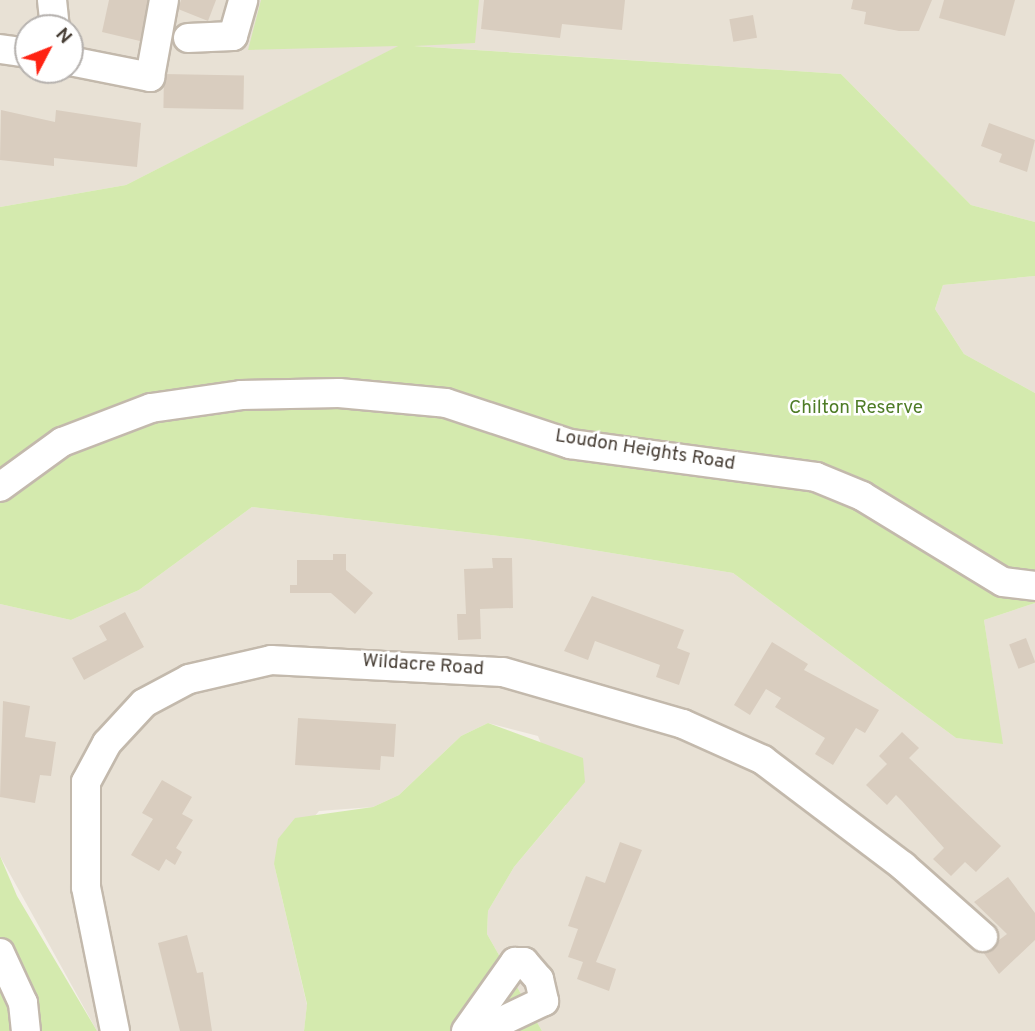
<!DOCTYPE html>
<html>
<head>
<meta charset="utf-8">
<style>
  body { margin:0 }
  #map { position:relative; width:1035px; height:1031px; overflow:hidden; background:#f4efe7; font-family:Overpass,sans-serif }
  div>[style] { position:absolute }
  .residential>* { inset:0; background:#e8e1d5 }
  .green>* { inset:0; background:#d4eaae }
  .building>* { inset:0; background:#d9cdbf; transform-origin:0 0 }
  .roads { filter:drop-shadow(2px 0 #c3b9ac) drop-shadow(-2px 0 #c3b9ac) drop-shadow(0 2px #c3b9ac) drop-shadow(0 -2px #c3b9ac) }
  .minor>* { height:28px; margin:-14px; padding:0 14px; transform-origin:14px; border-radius:14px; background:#fff }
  span { translate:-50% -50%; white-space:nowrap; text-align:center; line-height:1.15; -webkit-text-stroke:5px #fff; paint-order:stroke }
  .park-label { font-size:19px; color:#4e7c26 }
  .street-label { font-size:19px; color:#483f36 }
  .north { position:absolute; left:14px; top:14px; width:70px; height:70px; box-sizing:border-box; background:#fff; border:2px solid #b6b2af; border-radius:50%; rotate:48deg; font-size:19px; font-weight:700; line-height:28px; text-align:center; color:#483f36 }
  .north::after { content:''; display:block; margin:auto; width:24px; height:32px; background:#ff2313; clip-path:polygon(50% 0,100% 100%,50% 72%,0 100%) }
</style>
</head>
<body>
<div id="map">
  <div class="residential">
    <i style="clip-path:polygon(evenodd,0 0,1035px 0,1035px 222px,971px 205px,841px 74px,401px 45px,126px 185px,0 207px,0 0,28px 28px,70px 28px,70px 70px,28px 70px,28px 28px)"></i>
    <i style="clip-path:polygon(1035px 276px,1035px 393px,964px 354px,935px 309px,943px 285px)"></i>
    <i style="clip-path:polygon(252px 507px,526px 539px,733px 573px,956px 738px,1002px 743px,984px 620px,1035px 603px,1035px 1031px,542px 1031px,487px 934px,488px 911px,514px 867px,566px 805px,538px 736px,488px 723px,461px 736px,399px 795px,373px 807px,319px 811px,274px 864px,307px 1005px,304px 1031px,97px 1031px,0 856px,0 604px,71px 620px,139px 590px)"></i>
  </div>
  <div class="green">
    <i style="clip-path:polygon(261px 0,479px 0,475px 43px,414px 46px,841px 74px,971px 205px,1035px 222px,1035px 276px,943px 285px,935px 309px,964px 354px,1035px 393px,1035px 603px,984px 620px,1003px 744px,956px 738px,733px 573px,526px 539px,252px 507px,139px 590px,71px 620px,0 604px,0 207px,126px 185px,398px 46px,248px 50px)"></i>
    <i style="clip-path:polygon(488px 723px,583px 758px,585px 782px,514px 867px,488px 911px,487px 934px,542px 1031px,304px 1031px,307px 1004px,274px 864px,278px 839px,295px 818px,373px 807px,399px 795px,461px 736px)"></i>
    <i style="clip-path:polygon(0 856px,17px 896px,97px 1031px,0 1031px)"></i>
  </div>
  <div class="building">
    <i style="clip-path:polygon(109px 0,149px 0,140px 41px,102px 32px)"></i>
    <i style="clip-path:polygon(181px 0,216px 0,208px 21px,178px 9px)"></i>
    <i style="clip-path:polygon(484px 0,625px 0,622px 30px,562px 24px,560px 38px,481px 29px)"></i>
    <i style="clip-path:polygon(853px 0,932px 0,919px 31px,899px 31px,864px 24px,866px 12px,851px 9px)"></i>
    <i style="clip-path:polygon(944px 0,1015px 0,1005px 36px,939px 18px)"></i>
    <i style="left:753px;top:15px;width:23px;height:24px;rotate:80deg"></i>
    <i style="left:164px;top:74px;width:80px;height:34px;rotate:1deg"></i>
    <i style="clip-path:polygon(1px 110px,55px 122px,56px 110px,141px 123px,137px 167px,54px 158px,54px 166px,0 160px)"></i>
    <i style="clip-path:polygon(989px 123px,1035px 140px,1027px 172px,999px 162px,1002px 154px,981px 146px)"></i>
    <i style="clip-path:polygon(333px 554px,346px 554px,346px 570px,373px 593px,355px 614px,331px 593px,290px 593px,290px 585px,297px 585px,297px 560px,333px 560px)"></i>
    <i style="clip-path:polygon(492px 558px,512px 558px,513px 608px,480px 609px,481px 639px,458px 640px,457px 614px,466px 614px,464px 569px,493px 568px)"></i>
    <i style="clip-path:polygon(592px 596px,684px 630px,677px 648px,690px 653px,679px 685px,656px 677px,660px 665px,595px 641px,588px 660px,564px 651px)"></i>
    <i style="clip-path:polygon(125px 612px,144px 647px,84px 680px,72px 658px,107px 640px,99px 626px)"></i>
    <i style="left:1026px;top:638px;width:26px;height:18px;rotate:69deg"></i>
    <i style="clip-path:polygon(772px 642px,808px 664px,804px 670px,879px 710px,865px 733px,856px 728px,833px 765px,815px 754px,825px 738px,775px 707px,781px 698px,766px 689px,750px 715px,734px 705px)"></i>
    <i style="clip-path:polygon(3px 701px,30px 706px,25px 737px,56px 742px,51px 776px,40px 775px,35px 803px,0 797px)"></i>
    <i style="clip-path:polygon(298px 718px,396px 724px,394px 757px,381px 756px,380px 770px,295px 765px)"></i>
    <i style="clip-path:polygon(902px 732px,919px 748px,909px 758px,1001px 846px,976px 872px,965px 862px,951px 876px,933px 859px,944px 848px,902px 801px,896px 795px,887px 805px,866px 785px,887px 764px,879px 756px)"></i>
    <i style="clip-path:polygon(162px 780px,192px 797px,182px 814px,193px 820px,176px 848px,182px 852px,175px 865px,166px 859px,159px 871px,131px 855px,153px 819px,142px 813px)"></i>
    <i style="clip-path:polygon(620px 842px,642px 850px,596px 962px,616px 969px,609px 991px,577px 979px,583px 962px,568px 957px,578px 929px,568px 926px,586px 876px,605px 883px)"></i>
    <i style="clip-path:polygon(1008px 877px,1035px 913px,1035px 940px,999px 974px,983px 952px,1007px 934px,974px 902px)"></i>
    <i style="clip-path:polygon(187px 935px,197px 973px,203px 972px,212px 1031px,180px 1031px,158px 943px)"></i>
  </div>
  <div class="roads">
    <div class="minor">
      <i style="left:52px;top:0;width:28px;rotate:84deg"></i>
      <i style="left:188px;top:38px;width:45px;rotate:-2.5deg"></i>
      <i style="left:233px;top:36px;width:37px;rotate:-74deg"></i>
      <i style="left:0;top:49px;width:28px;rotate:8deg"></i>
      <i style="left:70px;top:61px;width:82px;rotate:11.3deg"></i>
      <i style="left:150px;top:77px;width:78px;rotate:-79.7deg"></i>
      <i style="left:0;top:487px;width:77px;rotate:-36deg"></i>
      <i style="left:62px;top:442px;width:95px;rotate:-20.9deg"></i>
      <i style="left:151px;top:408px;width:91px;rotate:-8.2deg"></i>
      <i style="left:241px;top:395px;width:98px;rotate:-1.2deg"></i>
      <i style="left:339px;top:393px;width:107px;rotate:5.3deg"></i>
      <i style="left:446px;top:403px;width:131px;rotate:18.3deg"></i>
      <i style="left:570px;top:444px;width:248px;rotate:7.6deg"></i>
      <i style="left:816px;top:477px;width:50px;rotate:22.4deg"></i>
      <i style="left:862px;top:496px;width:165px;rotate:31.4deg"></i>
      <i style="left:1003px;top:582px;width:32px;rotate:7deg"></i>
      <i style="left:0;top:953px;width:55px;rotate:65.3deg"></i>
      <i style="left:23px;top:1003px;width:28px;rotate:84deg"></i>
      <i style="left:115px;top:1031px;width:147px;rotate:-101.4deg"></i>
      <i style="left:86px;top:887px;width:105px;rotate:-90deg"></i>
      <i style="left:86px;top:782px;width:44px;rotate:-61.7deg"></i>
      <i style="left:107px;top:743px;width:54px;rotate:-47.2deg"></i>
      <i style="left:144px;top:703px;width:51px;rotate:-28.1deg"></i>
      <i style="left:189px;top:679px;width:84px;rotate:-13deg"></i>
      <i style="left:271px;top:660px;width:232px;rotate:3deg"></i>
      <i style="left:503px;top:672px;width:187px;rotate:16.1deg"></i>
      <i style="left:683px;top:724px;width:88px;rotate:24.2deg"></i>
      <i style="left:763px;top:760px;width:176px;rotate:37.1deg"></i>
      <i style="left:903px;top:866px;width:107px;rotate:41.6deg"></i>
      <i style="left:466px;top:1031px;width:85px;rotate:-54.6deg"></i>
      <i style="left:515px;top:962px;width:9px"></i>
      <i style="left:524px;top:962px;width:23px;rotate:49deg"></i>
      <i style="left:539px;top:979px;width:23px;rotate:77deg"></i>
      <i style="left:544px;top:1001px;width:70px;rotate:154.5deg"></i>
    </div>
  </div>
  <div class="park-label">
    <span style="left:856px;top:409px">Chilton Reserve</span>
  </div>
  <div class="street-label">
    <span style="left:645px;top:451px;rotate:9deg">Loudon Heights Road</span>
    <span style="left:423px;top:666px;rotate:4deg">Wildacre Road</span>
  </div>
  <div class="north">N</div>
</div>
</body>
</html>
